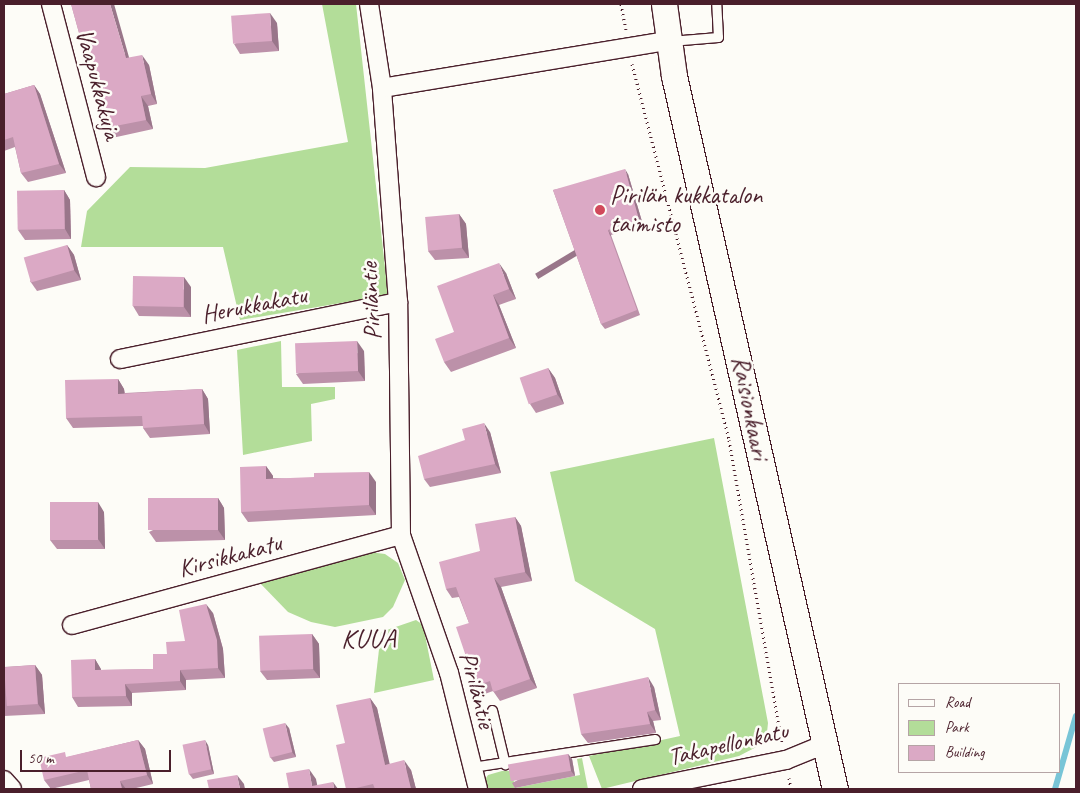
<!DOCTYPE html>
<html>
<head>
<meta charset="utf-8">
<style>
  body { margin:0 }
  #map { position:relative; width:1080px; height:793px; overflow:hidden; background:#fdfcf7; font-family:Caveat,sans-serif }
  div>[style] { position:absolute }
  .green>* { inset:0; background:#b3dd99 }
  .stream>* { height:6px; margin:-3px; padding:0 3px; transform-origin:3px; border-radius:3px; background:#78c5d7 }
  .path>* { height:3px; margin-top:-1.5px; transform-origin:0; background:repeating-linear-gradient(90deg,#4a1f2b 0 1px,transparent 0 5px) }
  .roads { filter:drop-shadow(1px 0 #4a1f2b) drop-shadow(-1px 0 #4a1f2b) drop-shadow(0 1px #4a1f2b) drop-shadow(0 -1px #4a1f2b) }
  .service>* { height:9px; margin:-4.5px; padding:0 4.5px; transform-origin:4.5px; border-radius:4.5px; background:#fdfcf7 }
  .minor>* { height:18px; margin:-9px; padding:0 9px; transform-origin:9px; border-radius:9px; background:#fdfcf7 }
  .secondary>* { height:25px; margin:-12.5px; padding:0 12.5px; transform-origin:12.5px; border-radius:12.5px; background:#fdfcf7 }
  .wall>* { inset:0; background:#bc91a9 }
  .shaded-wall>* { inset:0; background:#99768a; transform-origin:0 0 }
  .building>* { inset:0; background:#dba9c5; transform-origin:0 0 }
  .dots>* { width:14px; height:14px; translate:-50% -50%; box-sizing:border-box; border:2px solid #fdfcf7; border-radius:50% }
  span { translate:-50% -50%; white-space:nowrap; text-align:center; line-height:1.15; -webkit-text-stroke:5px #fdfcf7; paint-order:stroke }
  .street-label { font-size:25px; color:#4a1f2b }
  .poi-label { font-size:25px; color:#4a1f2b }
  .left { translate:0 -50%; text-align:left }
  .neighbourhood-label { font-size:26px; color:#4a1f2b; letter-spacing:1px }
  .frame { position:absolute; inset:0; border:5px solid #4a1f2b; pointer-events:none }
  .legend { position:absolute; left:898px; top:683px; width:162px; height:90px; box-sizing:border-box; background:#fdfcf7; border:1px solid #b5a4a5; margin:0; padding:6px 9px; list-style:none; font-size:15px; color:#4a1f2b }
  .legend li { display:flex; align-items:center; gap:10px; height:25px }
  .legend b { width:25px; border:1px solid #b5a4a5 }
  .scale { position:absolute; left:20px; top:750px; width:151px; height:22px; box-sizing:border-box; border:2px solid #4a1f2b; border-top:0; padding-left:6px; font-size:15px; line-height:18px; white-space:nowrap; color:#4a1f2b; -webkit-text-stroke:4px #fdfcf7; paint-order:stroke }
</style>
</head>
<body>
<div id="map">
  <div class="green">
    <i style="clip-path:polygon(322px 4px,356px 4px,388px 295px,240px 320px,223px 247px,81px 247px,87px 211px,130px 167px,205px 168px,348px 142px)"></i>
    <i style="clip-path:polygon(281px 341px,282px 387px,335px 387px,335px 399px,311px 404px,312px 441px,243px 455px,237px 350px)"></i>
    <i style="clip-path:polygon(714px 438px,768px 723px,766px 742px,739px 756px,602px 789px,589px 756px,680px 736px,655px 629px,575px 581px,550px 472px)"></i>
    <i style="clip-path:polygon(369px 552px,385px 554px,398px 563px,405px 580px,393px 607px,383px 617px,335px 627px,311px 622px,288px 612px,257px 580px)"></i>
    <i style="clip-path:polygon(416px 620px,423px 625px,434px 680px,374px 693px,381px 632px)"></i>
    <i style="clip-path:polygon(582px 758px,588px 789px,485px 789px,483px 783px,488px 775px,502px 771px,512px 771px,515px 788px,580px 775px,577px 759px)"></i>
  </div>
  <div class="stream">
    <i style="left:1055px;top:789px;width:76px;rotate:-74deg"></i>
  </div>
  <div class="path">
    <i style="left:621px;top:4px;width:26px;rotate:79deg"></i>
    <i style="left:632px;top:64px;width:388px;rotate:75.5deg"></i>
    <i style="left:729px;top:440px;width:308px;rotate:80.1deg"></i>
    <i style="left:789px;top:778px;width:11px;rotate:80deg"></i>
  </div>
  <div class="roads">
    <div class="service">
      <i style="left:670px;top:41px;width:48px;rotate:-4.8deg"></i>
      <i style="left:718px;top:37px;width:33px;rotate:-93deg"></i>
      <i style="left:492px;top:710px;width:56px;rotate:76.5deg"></i>
      <i style="left:472px;top:767px;width:185px;rotate:-8.7deg"></i>
    </div>
    <div class="minor">
      <i style="left:51px;top:4px;width:179px;rotate:75.4deg"></i>
      <i style="left:369px;top:4px;width:85px;rotate:81.2deg"></i>
      <i style="left:120px;top:359px;width:284px;rotate:-11.6deg"></i>
      <i style="left:72px;top:625px;width:341px;rotate:-15.3deg"></i>
      <i style="left:4px;top:780px;width:12px;rotate:48deg"></i>
      <i style="left:478px;top:789px;width:120px;rotate:-104deg"></i>
      <i style="left:449px;top:673px;width:146px;rotate:-109.2deg"></i>
      <i style="left:401px;top:535px;width:233px;rotate:-90.7deg"></i>
      <i style="left:398px;top:302px;width:215px;rotate:-94.3deg"></i>
      <i style="left:382px;top:88px;width:289px;rotate:-9.4deg"></i>
      <i style="left:642px;top:789px;width:147px;rotate:-11.4deg"></i>
      <i style="left:786px;top:760px;width:42px;rotate:-22.3deg"></i>
    </div>
    <div class="secondary">
      <i style="left:664px;top:4px;width:73px;rotate:82.1deg"></i>
      <i style="left:674px;top:76px;width:731px;rotate:77.28deg"></i>
    </div>
  </div>
  <div class="wall">
    <i style="clip-path:polygon(71px 4px,129px 58px,149px 65px,157px 104px,148px 106px,153px 129px,112px 138px,105px 128px,90px 60px,84px 51px)"></i>
    <i style="clip-path:polygon(277px 23px,279px 51px,240px 54px,234px 44px)"></i>
    <i style="clip-path:polygon(34px 85px,40px 94px,66px 173px,28px 182px,21px 173px,15px 147px,4px 151px,4px 94px)"></i>
    <i style="clip-path:polygon(628px 174px,643px 225px,611px 235px,640px 315px,605px 329px,601px 324px,553px 190px)"></i>
    <i style="clip-path:polygon(64px 190px,70px 200px,71px 239px,25px 240px,18px 230px)"></i>
    <i style="clip-path:polygon(459px 214px,466px 224px,469px 258px,435px 260px,428px 251px)"></i>
    <i style="clip-path:polygon(67px 245px,74px 255px,81px 280px,37px 291px,30px 281px)"></i>
    <i style="clip-path:polygon(506px 273px,516px 299px,499px 305px,516px 348px,451px 372px,444px 362px,454px 332px)"></i>
    <i style="clip-path:polygon(191px 287px,191px 317px,139px 316px,133px 306px)"></i>
    <i style="clip-path:polygon(364px 351px,365px 381px,303px 384px,296px 374px)"></i>
    <i style="clip-path:polygon(548px 368px,555px 378px,564px 404px,536px 413px,530px 404px)"></i>
    <i style="clip-path:polygon(118px 379px,124px 389px,125px 393px,202px 389px,208px 399px,210px 434px,150px 438px,143px 428px,143px 426px,73px 428px,66px 418px)"></i>
    <i style="clip-path:polygon(490px 432px,501px 473px,430px 487px,424px 479px)"></i>
    <i style="clip-path:polygon(266px 466px,273px 476px,273px 478px,376px 482px,376px 515px,248px 522px,241px 512px)"></i>
    <i style="clip-path:polygon(218px 498px,224px 508px,225px 540px,156px 542px,149px 532px)"></i>
    <i style="clip-path:polygon(104px 512px,105px 549px,57px 549px,50px 540px)"></i>
    <i style="clip-path:polygon(515px 517px,521px 526px,532px 581px,501px 587px,537px 688px,500px 701px,493px 691px,482px 695px,476px 686px,469px 623px,459px 597px,452px 598px,446px 589px,480px 551px)"></i>
    <i style="clip-path:polygon(213px 613px,223px 649px,225px 678px,186px 680px,186px 690px,132px 693px,132px 706px,78px 707px,72px 697px,95px 659px,101px 670px,153px 669px,167px 654px,185px 641px)"></i>
    <i style="clip-path:polygon(312px 634px,319px 644px,320px 678px,267px 680px,260px 671px)"></i>
    <i style="clip-path:polygon(35px 665px,42px 675px,45px 714px,4px 716px,4px 667px)"></i>
    <i style="clip-path:polygon(654px 687px,661px 720px,653px 721px,656px 733px,588px 743px,581px 734px)"></i>
    <i style="clip-path:polygon(370px 698px,377px 708px,389px 764px,411px 770px,416px 789px,346px 789px,345px 743px)"></i>
    <i style="clip-path:polygon(289px 728px,296px 757px,274px 762px,270px 757px)"></i>
    <i style="clip-path:polygon(138px 740px,145px 749px,153px 784px,132px 789px,91px 789px,89px 780px,51px 789px,44px 780px,68px 757px)"></i>
    <i style="clip-path:polygon(208px 745px,214px 774px,193px 779px,189px 774px)"></i>
    <i style="clip-path:polygon(568px 754px,572px 759px,575px 776px,515px 788px,512px 783px)"></i>
  </div>
  <div class="shaded-wall">
    <i style="clip-path:polygon(110px 4px,114px 4px,132px 68px,126px 58px)"></i>
    <i style="clip-path:polygon(270px 13px,277px 23px,279px 51px,272px 41px)"></i>
    <i style="clip-path:polygon(142px 55px,149px 65px,157px 104px,151px 94px)"></i>
    <i style="clip-path:polygon(34px 85px,40px 94px,66px 173px,59px 164px)"></i>
    <i style="clip-path:polygon(141px 96px,148px 106px,153px 129px,146px 120px)"></i>
    <i style="clip-path:polygon(625px 169px,628px 174px,643px 225px,639px 220px)"></i>
    <i style="clip-path:polygon(64px 190px,70px 200px,71px 239px,65px 229px)"></i>
    <i style="clip-path:polygon(459px 214px,466px 224px,469px 258px,462px 248px)"></i>
    <i style="left:608px;top:230px;width:6px;height:85px;rotate:59deg"></i>
    <i style="clip-path:polygon(67px 245px,74px 255px,81px 280px,74px 270px)"></i>
    <i style="clip-path:polygon(499px 263px,506px 273px,516px 299px,509px 289px)"></i>
    <i style="clip-path:polygon(184px 277px,191px 287px,191px 317px,184px 307px)"></i>
    <i style="clip-path:polygon(493px 295px,499px 305px,516px 348px,509px 338px)"></i>
    <i style="clip-path:polygon(357px 341px,364px 351px,365px 381px,358px 371px)"></i>
    <i style="clip-path:polygon(548px 368px,555px 378px,564px 404px,557px 394px)"></i>
    <i style="clip-path:polygon(118px 379px,124px 389px,125px 403px,118px 394px)"></i>
    <i style="clip-path:polygon(202px 389px,208px 399px,210px 434px,204px 424px)"></i>
    <i style="clip-path:polygon(484px 423px,490px 432px,501px 473px,495px 464px)"></i>
    <i style="clip-path:polygon(266px 466px,273px 476px,273px 488px,266px 479px)"></i>
    <i style="clip-path:polygon(369px 472px,376px 482px,376px 515px,369px 505px)"></i>
    <i style="clip-path:polygon(218px 498px,224px 508px,225px 540px,218px 530px)"></i>
    <i style="clip-path:polygon(98px 502px,104px 512px,105px 549px,98px 539px)"></i>
    <i style="clip-path:polygon(515px 517px,521px 526px,532px 581px,525px 572px)"></i>
    <i style="clip-path:polygon(494px 578px,501px 587px,537px 688px,530px 679px)"></i>
    <i style="clip-path:polygon(206px 604px,213px 613px,223px 649px,225px 678px,218px 668px)"></i>
    <i style="clip-path:polygon(312px 634px,319px 644px,320px 678px,313px 669px)"></i>
    <i style="clip-path:polygon(95px 659px,101px 669px,101px 679px,95px 670px)"></i>
    <i style="clip-path:polygon(35px 665px,42px 675px,45px 714px,38px 704px)"></i>
    <i style="clip-path:polygon(180px 670px,186px 680px,186px 690px,180px 681px)"></i>
    <i style="clip-path:polygon(648px 677px,654px 687px,661px 720px,655px 710px)"></i>
    <i style="clip-path:polygon(125px 684px,132px 693px,132px 706px,126px 696px)"></i>
    <i style="clip-path:polygon(370px 698px,377px 708px,392px 774px,385px 765px)"></i>
    <i style="clip-path:polygon(647px 712px,653px 721px,656px 733px,650px 724px)"></i>
    <i style="clip-path:polygon(285px 723px,289px 728px,296px 757px,292px 752px)"></i>
    <i style="clip-path:polygon(138px 740px,145px 749px,153px 784px,147px 775px)"></i>
    <i style="clip-path:polygon(205px 740px,208px 745px,214px 774px,211px 769px)"></i>
    <i style="clip-path:polygon(568px 754px,572px 759px,575px 776px,571px 771px)"></i>
    <i style="clip-path:polygon(404px 760px,411px 770px,416px 789px,411px 789px)"></i>
    <i style="clip-path:polygon(309px 769px,316px 779px,318px 789px,312px 786px)"></i>
    <i style="clip-path:polygon(237px 775px,244px 784px,245px 789px,240px 789px)"></i>
    <i style="clip-path:polygon(120px 781px,126px 789px,122px 789px)"></i>
    <i style="clip-path:polygon(333px 782px,338px 789px,334px 789px)"></i>
  </div>
  <div class="building">
    <i style="clip-path:polygon(71px 4px,110px 4px,126px 58px,142px 55px,151px 94px,141px 96px,146px 120px,105px 128px,88px 50px,84px 51px)"></i>
    <i style="left:270px;top:13px;width:28px;height:39px;rotate:86deg"></i>
    <i style="clip-path:polygon(34px 85px,59px 164px,21px 173px,13px 137px,4px 140px,4px 94px)"></i>
    <i style="clip-path:polygon(625px 169px,639px 220px,608px 230px,637px 310px,601px 324px,553px 190px)"></i>
    <i style="left:64px;top:190px;width:39px;height:47px;rotate:89deg"></i>
    <i style="left:459px;top:214px;width:34px;height:34px;rotate:85deg"></i>
    <i style="left:67px;top:245px;width:26px;height:45px;rotate:74deg"></i>
    <i style="clip-path:polygon(499px 263px,509px 289px,493px 295px,509px 338px,444px 362px,435px 339px,454px 332px,437px 286px)"></i>
    <i style="left:133px;top:276px;width:51px;height:30px;rotate:1deg"></i>
    <i style="left:357px;top:341px;width:30px;height:62px;rotate:88deg"></i>
    <i style="left:548px;top:368px;width:28px;height:30px;rotate:71deg"></i>
    <i style="clip-path:polygon(118px 379px,118px 394px,202px 389px,204px 424px,143px 428px,142px 416px,66px 418px,65px 380px)"></i>
    <i style="clip-path:polygon(484px 423px,495px 464px,424px 479px,418px 456px,465px 440px,462px 429px)"></i>
    <i style="clip-path:polygon(266px 466px,266px 479px,314px 477px,314px 473px,369px 472px,369px 505px,241px 512px,240px 467px)"></i>
    <i style="left:218px;top:498px;width:32px;height:70px;rotate:90deg"></i>
    <i style="left:50px;top:502px;width:48px;height:38px"></i>
    <i style="clip-path:polygon(515px 517px,525px 572px,494px 578px,530px 679px,493px 692px,490px 681px,476px 686px,456px 627px,469px 623px,456px 587px,446px 589px,439px 562px,480px 551px,475px 524px)"></i>
    <i style="clip-path:polygon(206px 604px,217px 640px,218px 668px,180px 670px,180px 681px,125px 684px,126px 696px,72px 697px,71px 660px,95px 659px,95px 670px,153px 669px,153px 654px,167px 654px,166px 642px,185px 641px,179px 610px)"></i>
    <i style="left:312px;top:634px;width:35px;height:53px;rotate:88deg"></i>
    <i style="left:35px;top:665px;width:39px;height:31px;rotate:86deg"></i>
    <i style="clip-path:polygon(648px 677px,655px 710px,647px 712px,650px 724px,581px 734px,573px 694px)"></i>
    <i style="clip-path:polygon(370px 698px,385px 765px,404px 760px,411px 789px,375px 789px,373px 784px,352px 789px,346px 789px,336px 745px,345px 743px,336px 705px)"></i>
    <i style="left:285px;top:723px;width:30px;height:23px;rotate:76deg"></i>
    <i style="clip-path:polygon(138px 740px,147px 775px,120px 781px,122px 789px,91px 789px,87px 770px,44px 780px,39px 758px,65px 752px,66px 757px)"></i>
    <i style="left:205px;top:740px;width:30px;height:23px;rotate:78deg"></i>
    <i style="left:568px;top:754px;width:17px;height:61px;rotate:80deg"></i>
    <i style="clip-path:polygon(309px 769px,312px 786px,333px 782px,334px 789px,289px 789px,286px 773px)"></i>
    <i style="clip-path:polygon(237px 775px,240px 789px,209px 789px,207px 780px)"></i>
  </div>
  <div class="dots">
    <i style="left:600px;top:210px;background:#d1495b"></i>
  </div>
  <div class="street-label">
    <span style="left:98px;top:84px;rotate:75deg">Vaapukkakuja</span>
    <span style="left:371px;top:301px;rotate:-93deg">Piriläntie</span>
    <span style="left:254px;top:305px;rotate:-11deg">Herukkakatu</span>
    <span style="left:750px;top:408px;rotate:78deg">Raisionkaari</span>
    <span style="left:230px;top:556px;rotate:-15deg">Kirsikkakatu</span>
    <span style="left:477px;top:690px;rotate:75deg">Piriläntie</span>
    <span style="left:728px;top:744px;rotate:-13deg">Takapellonkatu</span>
  </div>
  <div class="poi-label">
    <span class="left" style="left:610px;top:210px">Pirilän kukkatalon<br>taimisto</span>
  </div>
  <div class="neighbourhood-label">
    <span style="left:369px;top:639px">KUUA</span>
  </div>
  <div class="frame"></div>
  <ul class="legend">
  <li><b style="height:6px;background:#fdfcf7"></b>Road</li>
  <li><b style="height:14px;background:#b3dd99"></b>Park</li>
  <li><b style="height:14px;background:#dba9c5"></b>Building</li>
  </ul>
  <div class="scale">50 m</div>
</div>
</body>
</html>
